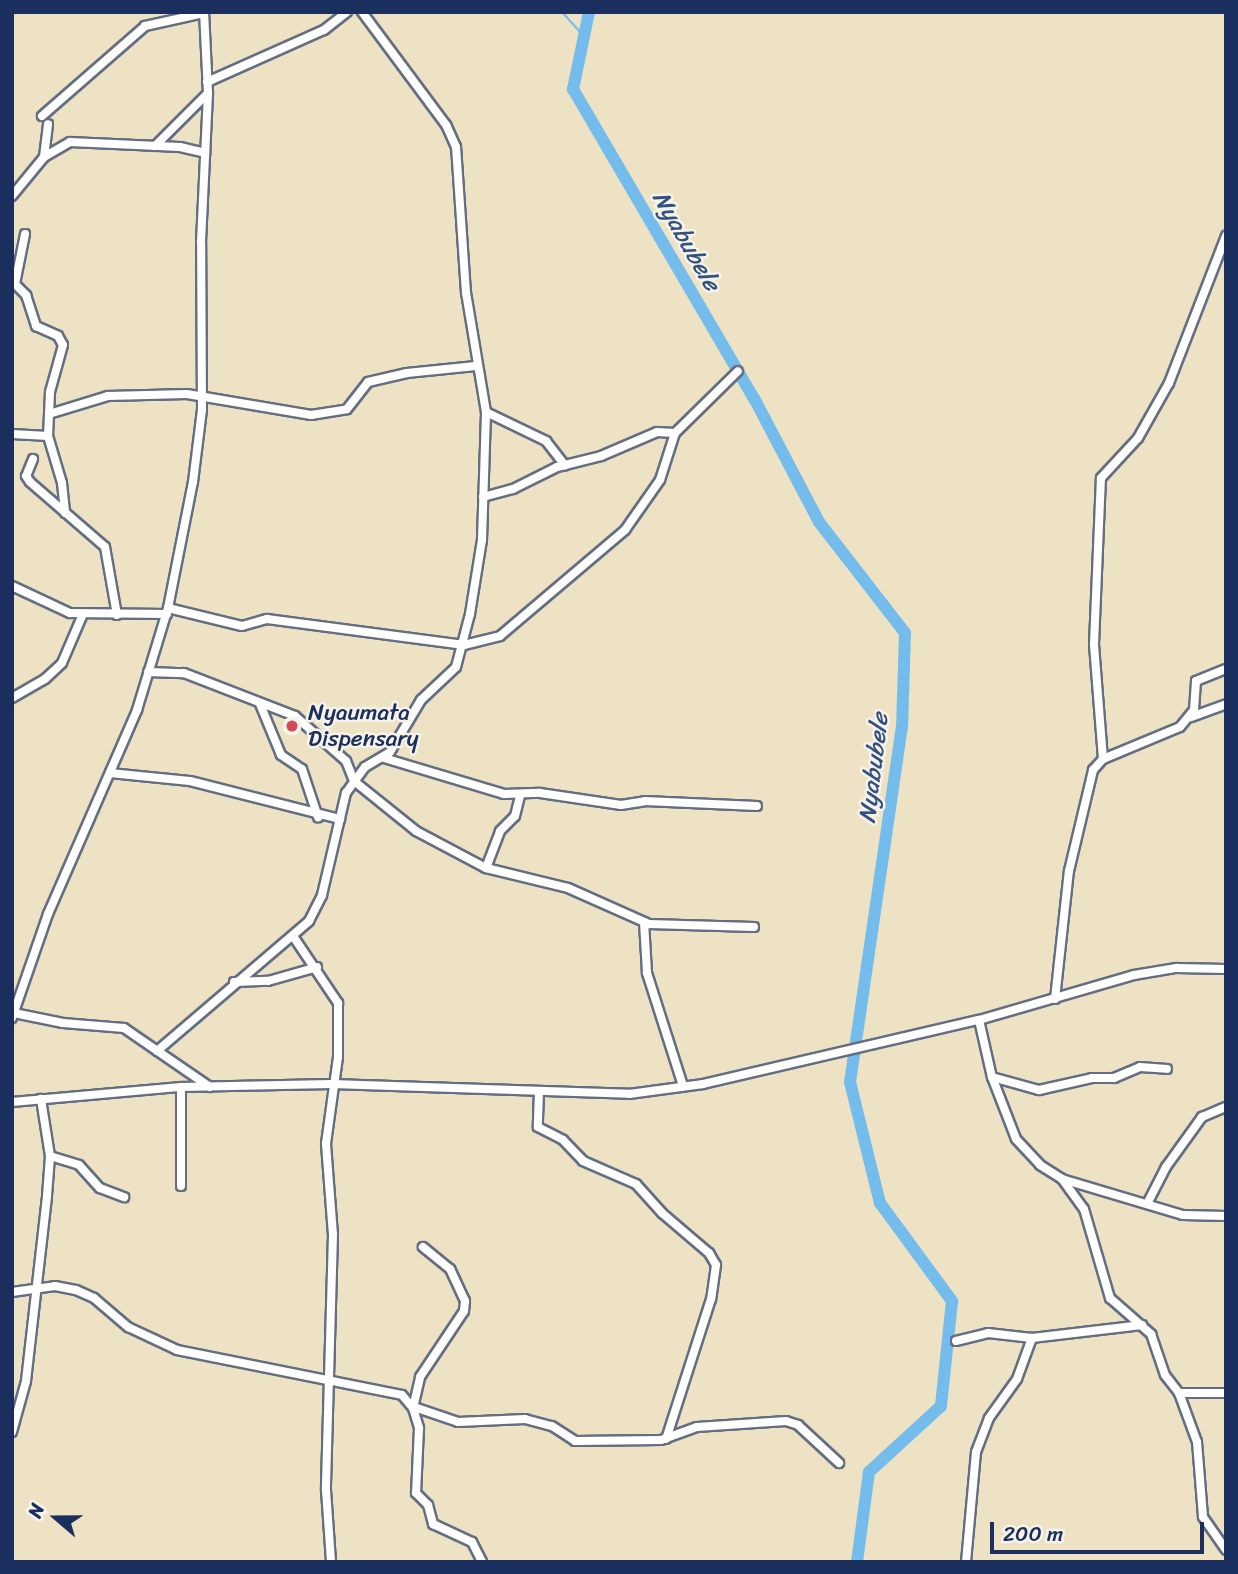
<!DOCTYPE html>
<html>
<head>
<meta charset="utf-8">
<style>
  body { margin:0 }
  #map { position:relative; width:1238px; height:1574px; overflow:hidden; background:#ede2c4; font-family:Sriracha,sans-serif }
  div>[style] { position:absolute }
  .stream>* { height:2px; margin:-1px; padding:0 1px; transform-origin:1px; border-radius:1px; background:#73bceb }
  .river>* { height:12px; margin:-6px; padding:0 6px; transform-origin:6px; border-radius:6px; background:#73bceb }
  .roads { filter:drop-shadow(2px 0 #646e82) drop-shadow(-2px 0 #646e82) drop-shadow(0 2px #646e82) drop-shadow(0 -2px #646e82) }
  .minor>* { height:8px; margin:-4px; padding:0 4px; transform-origin:4px; border-radius:4px; background:#fff }
  .dots>* { width:19px; height:19px; translate:-50% -50%; box-sizing:border-box; border:4px solid #f7f3e8; border-radius:50% }
  span { translate:-50% -50%; white-space:nowrap; text-align:center; line-height:1.15; -webkit-text-stroke:5px #f7f3e8; paint-order:stroke }
  .poi-label { font-size:23px; color:#1b2f5e }
  .left { translate:0 -50%; text-align:left }
  .water-label { font-size:24px; color:#315281; font-style:italic }
  .frame { position:absolute; inset:0; border:14px solid #1b2f5e; pointer-events:none }
  .north { position:absolute; left:21px; top:1483px; width:70px; height:70px; -webkit-text-stroke:5px #f7f3e8; paint-order:stroke; rotate:290deg; font-size:19px; font-weight:700; line-height:28px; text-align:center; color:#1b2f5e }
  .north::after { content:''; display:block; margin:auto; width:24px; height:32px; background:#1b2f5e; clip-path:polygon(50% 0,100% 100%,50% 72%,0 100%) }
  .scale { position:absolute; left:990px; top:1522px; width:214px; height:32px; box-sizing:border-box; border:4px solid #1b2f5e; border-top:0; padding-left:9px; font-size:21px; line-height:24px; white-space:nowrap; color:#1b2f5e; -webkit-text-stroke:5px #f7f3e8; paint-order:stroke }
</style>
</head>
<body>
<div id="map">
  <div class="stream">
    <i style="left:562px;top:12px;width:36px;rotate:48deg"></i>
  </div>
  <div class="river">
    <i style="left:589px;top:12px;width:79px;rotate:101.7deg"></i>
    <i style="left:573px;top:89px;width:360px;rotate:59.7deg"></i>
    <i style="left:755px;top:400px;width:138px;rotate:62.3deg"></i>
    <i style="left:819px;top:522px;width:140px;rotate:52.2deg"></i>
    <i style="left:905px;top:633px;width:93px;rotate:91.8deg"></i>
    <i style="left:902px;top:726px;width:360px;rotate:98.3deg"></i>
    <i style="left:850px;top:1082px;width:125px;rotate:76.1deg"></i>
    <i style="left:880px;top:1203px;width:122px;rotate:53.7deg"></i>
    <i style="left:952px;top:1301px;width:106px;rotate:96deg"></i>
    <i style="left:941px;top:1406px;width:98px;rotate:137.5deg"></i>
    <i style="left:869px;top:1472px;width:91px;rotate:97.6deg"></i>
  </div>
  <div class="roads">
    <div class="minor">
      <i style="left:207px;top:82px;width:128px;rotate:-24deg"></i>
      <i style="left:324px;top:30px;width:29px;rotate:-38deg"></i>
      <i style="left:42px;top:116px;width:137px;rotate:-41.1deg"></i>
      <i style="left:145px;top:26px;width:60px;rotate:-12.4deg"></i>
      <i style="left:155px;top:146px;width:75px;rotate:-45deg"></i>
      <i style="left:44px;top:157px;width:33px;rotate:-83deg"></i>
      <i style="left:12px;top:196px;width:50px;rotate:-50.6deg"></i>
      <i style="left:44px;top:157px;width:30px;rotate:-30deg"></i>
      <i style="left:70px;top:142px;width:110px;rotate:2.6deg"></i>
      <i style="left:180px;top:147px;width:26px;rotate:13deg"></i>
      <i style="left:25px;top:234px;width:51px;rotate:101.3deg"></i>
      <i style="left:15px;top:284px;width:16px;rotate:45deg"></i>
      <i style="left:26px;top:295px;width:33px;rotate:72deg"></i>
      <i style="left:36px;top:326px;width:24px;rotate:24deg"></i>
      <i style="left:58px;top:336px;width:10px;rotate:61deg"></i>
      <i style="left:63px;top:345px;width:49px;rotate:105.5deg"></i>
      <i style="left:50px;top:392px;width:44px;rotate:92.6deg"></i>
      <i style="left:48px;top:436px;width:49px;rotate:73.4deg"></i>
      <i style="left:62px;top:483px;width:30px;rotate:84deg"></i>
      <i style="left:486px;top:412px;width:67px;rotate:25.8deg"></i>
      <i style="left:546px;top:441px;width:31px;rotate:52deg"></i>
      <i style="left:49px;top:414px;width:62px;rotate:-17deg"></i>
      <i style="left:108px;top:396px;width:79px;rotate:-1.5deg"></i>
      <i style="left:187px;top:394px;width:126px;rotate:9.6deg"></i>
      <i style="left:311px;top:415px;width:36px;rotate:-9deg"></i>
      <i style="left:347px;top:409px;width:34px;rotate:-52deg"></i>
      <i style="left:368px;top:382px;width:40px;rotate:-13deg"></i>
      <i style="left:407px;top:373px;width:69px;rotate:-5.8deg"></i>
      <i style="left:12px;top:434px;width:36px;rotate:3deg"></i>
      <i style="left:33px;top:459px;width:18px;rotate:112deg"></i>
      <i style="left:26px;top:476px;width:7px;rotate:56deg"></i>
      <i style="left:30px;top:482px;width:99px;rotate:40.9deg"></i>
      <i style="left:105px;top:547px;width:69px;rotate:80deg"></i>
      <i style="left:483px;top:497px;width:31px;rotate:-15deg"></i>
      <i style="left:513px;top:489px;width:49px;rotate:-26.6deg"></i>
      <i style="left:557px;top:467px;width:45px;rotate:-14deg"></i>
      <i style="left:601px;top:456px;width:61px;rotate:-23.2deg"></i>
      <i style="left:657px;top:432px;width:18px;rotate:3deg"></i>
      <i style="left:12px;top:586px;width:64px;rotate:25deg"></i>
      <i style="left:70px;top:613px;width:97px;rotate:0.6deg"></i>
      <i style="left:168px;top:608px;width:76px;rotate:13.7deg"></i>
      <i style="left:242px;top:626px;width:26px;rotate:-16deg"></i>
      <i style="left:267px;top:619px;width:199px;rotate:7.5deg"></i>
      <i style="left:464px;top:645px;width:37px;rotate:-14deg"></i>
      <i style="left:500px;top:636px;width:164px;rotate:-40.3deg"></i>
      <i style="left:625px;top:530px;width:61px;rotate:-55deg"></i>
      <i style="left:660px;top:480px;width:49px;rotate:-72.3deg"></i>
      <i style="left:675px;top:433px;width:88px;rotate:-44.5deg"></i>
      <i style="left:148px;top:672px;width:36px;rotate:2deg"></i>
      <i style="left:184px;top:673px;width:119px;rotate:21.2deg"></i>
      <i style="left:295px;top:716px;width:68px;rotate:41.4deg"></i>
      <i style="left:346px;top:761px;width:22px;rotate:68deg"></i>
      <i style="left:354px;top:781px;width:80px;rotate:38.9deg"></i>
      <i style="left:416px;top:831px;width:79px;rotate:27.9deg"></i>
      <i style="left:486px;top:868px;width:84px;rotate:13.7deg"></i>
      <i style="left:568px;top:888px;width:89px;rotate:24deg"></i>
      <i style="left:649px;top:924px;width:105px;rotate:1.6deg"></i>
      <i style="left:12px;top:698px;width:38px;rotate:-30deg"></i>
      <i style="left:45px;top:679px;width:23px;rotate:-43deg"></i>
      <i style="left:62px;top:663px;width:53px;rotate:-66.8deg"></i>
      <i style="left:260px;top:704px;width:55px;rotate:67.6deg"></i>
      <i style="left:281px;top:755px;width:25px;rotate:34deg"></i>
      <i style="left:302px;top:769px;width:51px;rotate:71.6deg"></i>
      <i style="left:1191px;top:717px;width:37px;rotate:-20deg"></i>
      <i style="left:384px;top:758px;width:125px;rotate:16.7deg"></i>
      <i style="left:504px;top:794px;width:36px;rotate:-2deg"></i>
      <i style="left:540px;top:793px;width:82px;rotate:8.4deg"></i>
      <i style="left:621px;top:805px;width:24px;rotate:-9deg"></i>
      <i style="left:645px;top:801px;width:112px;rotate:2.6deg"></i>
      <i style="left:1103px;top:759px;width:115px;rotate:-94.5deg"></i>
      <i style="left:1094px;top:644px;width:166px;rotate:-87.6deg"></i>
      <i style="left:1101px;top:478px;width:54px;rotate:-47.2deg"></i>
      <i style="left:1138px;top:438px;width:63px;rotate:-60.6deg"></i>
      <i style="left:1169px;top:383px;width:158px;rotate:-68.8deg"></i>
      <i style="left:110px;top:773px;width:80px;rotate:5.7deg"></i>
      <i style="left:190px;top:781px;width:155px;rotate:14.2deg"></i>
      <i style="left:486px;top:868px;width:40px;rotate:-69deg"></i>
      <i style="left:500px;top:831px;width:21px;rotate:-45deg"></i>
      <i style="left:515px;top:816px;width:21px;rotate:-76deg"></i>
      <i style="left:644px;top:922px;width:51px;rotate:86.6deg"></i>
      <i style="left:647px;top:973px;width:119px;rotate:72.3deg"></i>
      <i style="left:293px;top:936px;width:81px;rotate:56.1deg"></i>
      <i style="left:338px;top:1003px;width:54px;rotate:90deg"></i>
      <i style="left:338px;top:1057px;width:88px;rotate:97.9deg"></i>
      <i style="left:326px;top:1144px;width:90px;rotate:85.6deg"></i>
      <i style="left:333px;top:1234px;width:256px;rotate:91.6deg"></i>
      <i style="left:326px;top:1490px;width:72px;rotate:86deg"></i>
      <i style="left:234px;top:982px;width:34px;rotate:-2deg"></i>
      <i style="left:268px;top:981px;width:51px;rotate:-15.9deg"></i>
      <i style="left:1055px;top:999px;width:129px;rotate:-83.8deg"></i>
      <i style="left:1069px;top:871px;width:104px;rotate:-76.6deg"></i>
      <i style="left:1093px;top:770px;width:15px;rotate:-48deg"></i>
      <i style="left:1103px;top:759px;width:83px;rotate:-22.6deg"></i>
      <i style="left:1180px;top:727px;width:22px;rotate:-51deg"></i>
      <i style="left:1194px;top:710px;width:29px;rotate:-86deg"></i>
      <i style="left:1196px;top:681px;width:32px;rotate:-22deg"></i>
      <i style="left:14px;top:1013px;width:50px;rotate:11.5deg"></i>
      <i style="left:63px;top:1023px;width:61px;rotate:4.7deg"></i>
      <i style="left:124px;top:1028px;width:104px;rotate:34.5deg"></i>
      <i style="left:12px;top:1018px;width:110px;rotate:-70.9deg"></i>
      <i style="left:48px;top:914px;width:223px;rotate:-66.4deg"></i>
      <i style="left:137px;top:710px;width:107px;rotate:-73.1deg"></i>
      <i style="left:168px;top:608px;width:128px;rotate:-78.8deg"></i>
      <i style="left:193px;top:482px;width:73px;rotate:-82.9deg"></i>
      <i style="left:202px;top:410px;width:168px;rotate:-90.3deg"></i>
      <i style="left:201px;top:242px;width:149px;rotate:-87.3deg"></i>
      <i style="left:208px;top:93px;width:81px;rotate:-92.8deg"></i>
      <i style="left:979px;top:1020px;width:58px;rotate:77.2deg"></i>
      <i style="left:992px;top:1077px;width:66px;rotate:68.8deg"></i>
      <i style="left:1016px;top:1139px;width:35px;rotate:47deg"></i>
      <i style="left:1040px;top:1165px;width:26px;rotate:32deg"></i>
      <i style="left:1062px;top:1179px;width:126px;rotate:16.6deg"></i>
      <i style="left:1183px;top:1215px;width:43px;rotate:1.3deg"></i>
      <i style="left:157px;top:1051px;width:200px;rotate:-40.5deg"></i>
      <i style="left:309px;top:921px;width:29px;rotate:-63deg"></i>
      <i style="left:322px;top:895px;width:105px;rotate:-76.8deg"></i>
      <i style="left:346px;top:793px;width:32px;rotate:-54deg"></i>
      <i style="left:365px;top:767px;width:29px;rotate:-31deg"></i>
      <i style="left:390px;top:752px;width:61px;rotate:-59.2deg"></i>
      <i style="left:421px;top:700px;width:48px;rotate:-43.3deg"></i>
      <i style="left:456px;top:667px;width:55px;rotate:-75.2deg"></i>
      <i style="left:470px;top:614px;width:75px;rotate:-80.8deg"></i>
      <i style="left:482px;top:540px;width:128px;rotate:-88.2deg"></i>
      <i style="left:486px;top:412px;width:121px;rotate:-99.5deg"></i>
      <i style="left:466px;top:293px;width:146px;rotate:-93.9deg"></i>
      <i style="left:456px;top:147px;width:24px;rotate:-114deg"></i>
      <i style="left:446px;top:125px;width:141px;rotate:-126.6deg"></i>
      <i style="left:992px;top:1077px;width:49px;rotate:15.5deg"></i>
      <i style="left:1039px;top:1090px;width:54px;rotate:-12.8deg"></i>
      <i style="left:1092px;top:1078px;width:22px"></i>
      <i style="left:1114px;top:1078px;width:28px;rotate:-23deg"></i>
      <i style="left:1140px;top:1067px;width:27px;rotate:4deg"></i>
      <i style="left:539px;top:1091px;width:36px;rotate:92deg"></i>
      <i style="left:538px;top:1127px;width:28px;rotate:27deg"></i>
      <i style="left:563px;top:1140px;width:29px;rotate:46deg"></i>
      <i style="left:583px;top:1161px;width:58px;rotate:23.5deg"></i>
      <i style="left:636px;top:1184px;width:39px;rotate:48deg"></i>
      <i style="left:662px;top:1213px;width:62px;rotate:40.4deg"></i>
      <i style="left:709px;top:1253px;width:14px;rotate:60deg"></i>
      <i style="left:716px;top:1265px;width:34px;rotate:98deg"></i>
      <i style="left:711px;top:1299px;width:147px;rotate:107.8deg"></i>
      <i style="left:12px;top:1102px;width:170px;rotate:-5.1deg"></i>
      <i style="left:181px;top:1087px;width:151px;rotate:-1.1deg"></i>
      <i style="left:332px;top:1084px;width:297px;rotate:1.9deg"></i>
      <i style="left:629px;top:1094px;width:75px;rotate:-7.7deg"></i>
      <i style="left:703px;top:1084px;width:283px;rotate:-13.1deg"></i>
      <i style="left:979px;top:1020px;width:161px;rotate:-16.2deg"></i>
      <i style="left:1134px;top:975px;width:43px;rotate:-9.5deg"></i>
      <i style="left:1176px;top:968px;width:50px;rotate:1.1deg"></i>
      <i style="left:50px;top:1156px;width:30px;rotate:17deg"></i>
      <i style="left:79px;top:1165px;width:31px;rotate:48deg"></i>
      <i style="left:100px;top:1188px;width:26px;rotate:21deg"></i>
      <i style="left:1062px;top:1179px;width:37px;rotate:54deg"></i>
      <i style="left:1084px;top:1209px;width:93px;rotate:73.7deg"></i>
      <i style="left:1110px;top:1298px;width:55px;rotate:41.3deg"></i>
      <i style="left:1151px;top:1334px;width:43px;rotate:71.1deg"></i>
      <i style="left:1165px;top:1375px;width:23px;rotate:52deg"></i>
      <i style="left:1179px;top:1393px;width:52px;rotate:69.8deg"></i>
      <i style="left:1197px;top:1442px;width:75px;rotate:85.4deg"></i>
      <i style="left:1203px;top:1517px;width:40px;rotate:55.1deg"></i>
      <i style="left:181px;top:1186px;width:99px;rotate:-90deg"></i>
      <i style="left:1147px;top:1204px;width:42px;rotate:-62.8deg"></i>
      <i style="left:1166px;top:1167px;width:62px;rotate:-54.2deg"></i>
      <i style="left:1202px;top:1117px;width:26px;rotate:-23deg"></i>
      <i style="left:12px;top:1292px;width:43px;rotate:-7.9deg"></i>
      <i style="left:55px;top:1286px;width:21px;rotate:11deg"></i>
      <i style="left:76px;top:1290px;width:20px;rotate:24deg"></i>
      <i style="left:94px;top:1298px;width:45px;rotate:40.5deg"></i>
      <i style="left:128px;top:1327px;width:54px;rotate:25.1deg"></i>
      <i style="left:177px;top:1350px;width:229px;rotate:11.3deg"></i>
      <i style="left:402px;top:1395px;width:17px;rotate:50deg"></i>
      <i style="left:413px;top:1408px;width:21px;rotate:73deg"></i>
      <i style="left:419px;top:1428px;width:65px;rotate:92.6deg"></i>
      <i style="left:416px;top:1493px;width:17px;rotate:45deg"></i>
      <i style="left:428px;top:1505px;width:20px;rotate:75deg"></i>
      <i style="left:433px;top:1524px;width:43px;rotate:24.8deg"></i>
      <i style="left:472px;top:1542px;width:22px;rotate:63deg"></i>
      <i style="left:956px;top:1341px;width:33px;rotate:-14deg"></i>
      <i style="left:988px;top:1333px;width:44px;rotate:6.5deg"></i>
      <i style="left:1032px;top:1338px;width:111px;rotate:-6.7deg"></i>
      <i style="left:1179px;top:1393px;width:47px"></i>
      <i style="left:414px;top:1407px;width:46px;rotate:18.8deg"></i>
      <i style="left:458px;top:1422px;width:67px;rotate:-2.6deg"></i>
      <i style="left:525px;top:1419px;width:28px;rotate:15deg"></i>
      <i style="left:552px;top:1426px;width:27px;rotate:33deg"></i>
      <i style="left:575px;top:1441px;width:86px;rotate:-0.7deg"></i>
      <i style="left:661px;top:1440px;width:38px;rotate:-20deg"></i>
      <i style="left:697px;top:1427px;width:89px;rotate:-3.9deg"></i>
      <i style="left:786px;top:1421px;width:13px;rotate:18deg"></i>
      <i style="left:798px;top:1425px;width:56px;rotate:42.8deg"></i>
      <i style="left:413px;top:1408px;width:32px;rotate:-77deg"></i>
      <i style="left:420px;top:1377px;width:79px;rotate:-56.3deg"></i>
      <i style="left:464px;top:1311px;width:10px;rotate:-84deg"></i>
      <i style="left:465px;top:1301px;width:35px;rotate:-115deg"></i>
      <i style="left:450px;top:1269px;width:35px;rotate:-141deg"></i>
      <i style="left:12px;top:1432px;width:53px;rotate:-74.6deg"></i>
      <i style="left:26px;top:1381px;width:186px;rotate:-83.5deg"></i>
      <i style="left:47px;top:1196px;width:40px;rotate:-85.7deg"></i>
      <i style="left:50px;top:1156px;width:58px;rotate:-99deg"></i>
      <i style="left:966px;top:1562px;width:110px;rotate:-84.8deg"></i>
      <i style="left:976px;top:1452px;width:36px;rotate:-69deg"></i>
      <i style="left:989px;top:1418px;width:48px;rotate:-54.3deg"></i>
      <i style="left:1017px;top:1379px;width:44px;rotate:-69.9deg"></i>
    </div>
  </div>
  <div class="dots">
    <i style="left:292px;top:726px;background:#d1495b"></i>
  </div>
  <div class="poi-label">
    <span class="left" style="left:308px;top:726px">Nyaumata<br>Dispensary</span>
  </div>
  <div class="water-label">
    <span style="left:686px;top:241px;rotate:60deg">Nyabubele</span>
    <span style="left:874px;top:768px;rotate:-83deg">Nyabubele</span>
  </div>
  <div class="frame"></div>
  <div class="north">N</div>
  <div class="scale">200 m</div>
</div>
</body>
</html>
